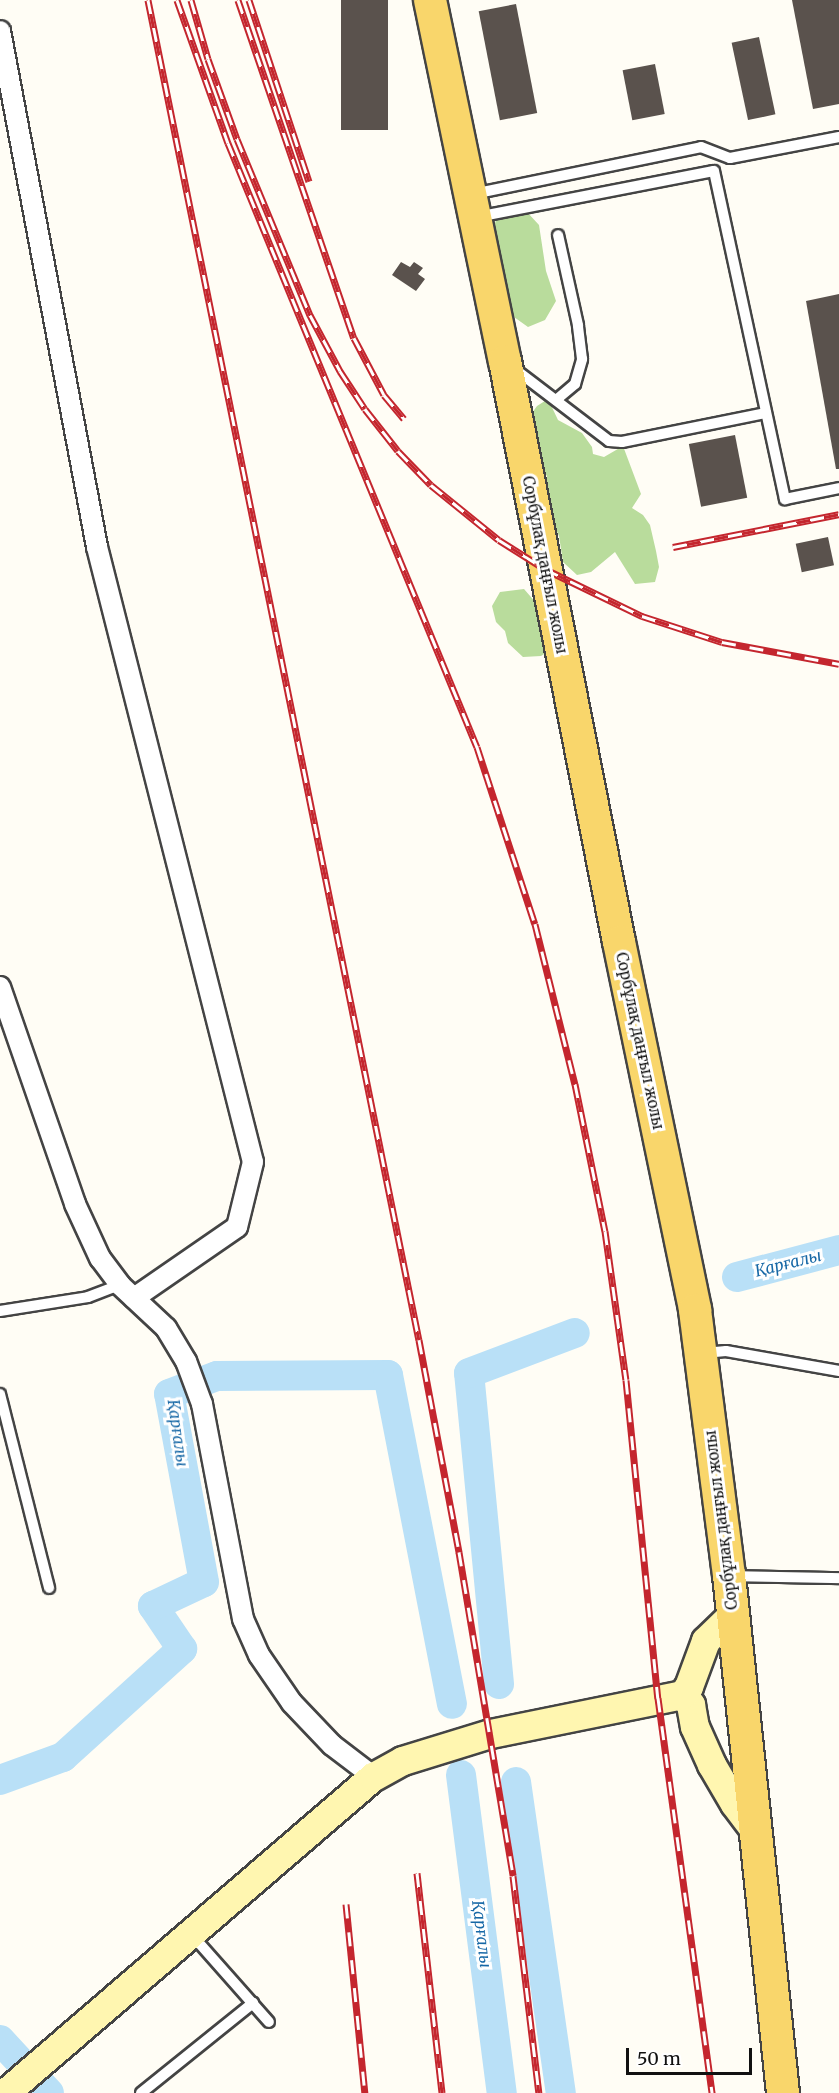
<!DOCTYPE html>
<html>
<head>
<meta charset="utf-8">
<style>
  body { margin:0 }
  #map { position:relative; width:839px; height:2093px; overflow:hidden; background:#fffdf5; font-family:Merriweather,serif }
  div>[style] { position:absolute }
  .forest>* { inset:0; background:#b9dc9c }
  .river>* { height:30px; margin:-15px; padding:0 15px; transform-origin:15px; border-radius:15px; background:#b9e0f7 }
  .building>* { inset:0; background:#5a524d; transform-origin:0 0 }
  .roads { filter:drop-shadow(2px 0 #444) drop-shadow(-2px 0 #444) drop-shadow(0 2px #444) drop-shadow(0 -2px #444) }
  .lane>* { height:10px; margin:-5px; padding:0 5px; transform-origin:5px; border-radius:5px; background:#fff }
  .street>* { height:20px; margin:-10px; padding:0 10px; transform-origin:10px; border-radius:10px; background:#fff }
  .secondary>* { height:28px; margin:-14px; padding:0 14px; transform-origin:14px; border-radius:14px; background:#fff6b0 }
  .primary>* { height:32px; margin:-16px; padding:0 16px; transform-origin:16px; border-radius:16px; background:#f9d66b }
  .rail>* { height:7px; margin-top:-3.5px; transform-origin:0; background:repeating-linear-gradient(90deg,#fff 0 14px,#c4262e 0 28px); box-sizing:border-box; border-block:2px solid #c4262e }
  span { translate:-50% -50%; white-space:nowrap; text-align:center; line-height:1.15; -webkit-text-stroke:6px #fff; paint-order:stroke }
  .street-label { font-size:15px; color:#111 }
  .water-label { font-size:16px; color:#1768a6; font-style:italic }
  .scale { position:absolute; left:626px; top:2048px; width:126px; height:27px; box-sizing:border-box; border:3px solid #111; border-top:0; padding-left:8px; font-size:18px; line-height:21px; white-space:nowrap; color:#111; -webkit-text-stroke:4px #fff; paint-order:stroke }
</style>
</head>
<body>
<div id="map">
  <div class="forest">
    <i style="clip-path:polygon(527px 212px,539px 225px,546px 271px,556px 301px,545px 320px,528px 327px,514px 317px,505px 294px,501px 257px,493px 230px,497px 217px)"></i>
    <i style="clip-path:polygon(548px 399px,558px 420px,582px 433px,592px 447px,593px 454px,604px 457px,623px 446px,641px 494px,632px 508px,643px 515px,650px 525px,656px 551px,659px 567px,655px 582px,635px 584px,615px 552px,591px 572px,577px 575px,563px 562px,559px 536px,550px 516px,546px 490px,547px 476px,536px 461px,524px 424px,537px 406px)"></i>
    <i style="clip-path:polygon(524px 589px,537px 604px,538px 620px,550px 650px,541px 656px,523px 657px,508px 643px,505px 631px,496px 622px,492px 606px,500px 592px)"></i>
  </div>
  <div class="river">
    <i style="left:737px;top:1277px;width:106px;rotate:-14.8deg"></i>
    <i style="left:499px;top:1684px;width:312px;rotate:-95.5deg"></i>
    <i style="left:469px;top:1373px;width:113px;rotate:-20.7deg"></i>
    <i style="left:461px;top:1775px;width:321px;rotate:82.7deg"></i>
    <i style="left:0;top:1780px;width:67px;rotate:-20.1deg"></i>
    <i style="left:63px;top:1757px;width:161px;rotate:-42.2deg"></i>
    <i style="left:182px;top:1649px;width:52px;rotate:-124deg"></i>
    <i style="left:153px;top:1606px;width:56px;rotate:-25.2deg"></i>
    <i style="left:204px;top:1582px;width:191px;rotate:-100.5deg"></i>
    <i style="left:169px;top:1394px;width:51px;rotate:-20.6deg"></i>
    <i style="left:217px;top:1376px;width:171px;rotate:-0.3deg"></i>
    <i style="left:388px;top:1375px;width:335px;rotate:79deg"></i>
    <i style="left:516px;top:1782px;width:314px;rotate:81.8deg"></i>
    <i style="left:0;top:2040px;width:72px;rotate:47.2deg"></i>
  </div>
  <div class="building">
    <i style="left:341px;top:0;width:47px;height:130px"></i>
    <i style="clip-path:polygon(792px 0,839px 0,839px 104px,813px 109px)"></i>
    <i style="left:516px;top:4px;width:111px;height:38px;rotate:79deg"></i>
    <i style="left:759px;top:37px;width:79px;height:28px;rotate:78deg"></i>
    <i style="left:655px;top:64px;width:51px;height:33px;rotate:79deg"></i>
    <i style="clip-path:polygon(401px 262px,410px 267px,414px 262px,423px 268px,418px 274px,425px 279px,416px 291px,392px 275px)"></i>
    <i style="clip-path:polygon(839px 294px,839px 469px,836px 469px,806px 301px)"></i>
    <i style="left:735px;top:435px;width:64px;height:47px;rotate:79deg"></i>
    <i style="left:828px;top:537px;width:29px;height:33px;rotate:78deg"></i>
  </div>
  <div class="roads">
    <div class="lane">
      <i style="left:473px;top:194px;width:233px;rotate:-11.6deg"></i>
      <i style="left:701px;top:147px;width:31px;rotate:21deg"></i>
      <i style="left:730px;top:158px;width:111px;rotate:-10.9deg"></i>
      <i style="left:477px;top:217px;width:241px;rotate:-11deg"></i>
      <i style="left:714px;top:171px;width:336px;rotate:77.8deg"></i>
      <i style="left:785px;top:499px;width:55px;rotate:-11.5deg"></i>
      <i style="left:512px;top:367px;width:122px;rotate:37.3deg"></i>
      <i style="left:609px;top:441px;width:13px;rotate:4deg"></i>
      <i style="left:622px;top:442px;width:147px;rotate:-11.4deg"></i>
      <i style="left:556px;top:400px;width:25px;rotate:-40deg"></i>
      <i style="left:575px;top:384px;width:26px;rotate:-74deg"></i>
      <i style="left:582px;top:359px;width:34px;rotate:-97deg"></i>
      <i style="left:578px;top:325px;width:92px;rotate:-102.5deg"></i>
      <i style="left:0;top:1311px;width:89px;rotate:-9deg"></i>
      <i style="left:88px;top:1297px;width:34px;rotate:-21deg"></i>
      <i style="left:704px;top:1353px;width:22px;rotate:-5deg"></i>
      <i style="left:726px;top:1351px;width:115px;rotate:10deg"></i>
      <i style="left:0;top:1394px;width:200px;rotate:75.8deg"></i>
      <i style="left:732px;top:1576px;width:107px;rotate:1.1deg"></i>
      <i style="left:192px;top:1935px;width:116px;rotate:48.5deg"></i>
      <i style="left:141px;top:2093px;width:144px;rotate:-38.8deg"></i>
    </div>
    <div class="street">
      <i style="left:0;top:31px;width:525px;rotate:79.35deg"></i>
      <i style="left:97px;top:547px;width:634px;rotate:75.77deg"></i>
      <i style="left:253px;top:1162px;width:67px;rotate:103.8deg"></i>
      <i style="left:237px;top:1227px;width:125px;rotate:145.4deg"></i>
      <i style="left:0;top:987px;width:230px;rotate:70.9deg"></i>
      <i style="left:75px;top:1204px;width:60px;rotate:65.2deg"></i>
      <i style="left:100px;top:1258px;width:34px;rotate:53deg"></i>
      <i style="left:120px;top:1285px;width:63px;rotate:43.1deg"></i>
      <i style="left:166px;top:1328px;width:39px;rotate:59deg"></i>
      <i style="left:186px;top:1361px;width:46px;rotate:69.6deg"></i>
      <i style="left:202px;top:1404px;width:219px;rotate:79.2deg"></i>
      <i style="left:243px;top:1619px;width:39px;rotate:66deg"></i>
      <i style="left:259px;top:1655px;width:58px;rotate:55.5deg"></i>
      <i style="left:292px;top:1703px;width:58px;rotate:46.4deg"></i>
      <i style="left:332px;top:1745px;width:53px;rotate:37.3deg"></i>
    </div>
    <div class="secondary">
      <i style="left:683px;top:1695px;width:13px;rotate:51deg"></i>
      <i style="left:691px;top:1705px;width:22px;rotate:80deg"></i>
      <i style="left:695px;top:1727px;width:42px;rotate:65.9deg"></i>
      <i style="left:712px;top:1765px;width:45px;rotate:59.5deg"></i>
      <i style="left:735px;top:1804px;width:36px;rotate:53deg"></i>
      <i style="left:6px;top:2093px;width:485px;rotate:-40.7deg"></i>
      <i style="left:374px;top:1777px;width:33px;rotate:-29deg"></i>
      <i style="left:403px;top:1761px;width:92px;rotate:-17.1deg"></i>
      <i style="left:491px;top:1734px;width:196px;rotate:-11.5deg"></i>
      <i style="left:683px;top:1695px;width:10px;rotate:-53deg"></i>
      <i style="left:689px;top:1687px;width:49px;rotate:-69.7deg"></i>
      <i style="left:706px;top:1641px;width:37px;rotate:-44deg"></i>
    </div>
    <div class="primary">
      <i style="left:430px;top:0;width:369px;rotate:78.3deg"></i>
      <i style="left:505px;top:361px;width:592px;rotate:78.9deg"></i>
      <i style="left:619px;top:942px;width:376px;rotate:78.3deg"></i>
      <i style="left:695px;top:1310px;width:267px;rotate:82.7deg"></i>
      <i style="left:729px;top:1575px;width:521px;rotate:84.05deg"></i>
    </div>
  </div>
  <div class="rail">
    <i style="left:148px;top:0;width:1367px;rotate:78.57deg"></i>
    <i style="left:419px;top:1340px;width:216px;rotate:79.3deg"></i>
    <i style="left:459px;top:1552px;width:328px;rotate:80.5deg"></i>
    <i style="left:513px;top:1876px;width:219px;rotate:83.2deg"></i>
    <i style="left:177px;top:0;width:152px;rotate:70.4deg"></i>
    <i style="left:228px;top:143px;width:653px;rotate:67.6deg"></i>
    <i style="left:477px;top:747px;width:186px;rotate:71.9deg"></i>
    <i style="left:535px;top:924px;width:165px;rotate:76deg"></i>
    <i style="left:575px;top:1084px;width:150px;rotate:78.5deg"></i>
    <i style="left:605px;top:1231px;width:150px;rotate:82deg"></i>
    <i style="left:626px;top:1380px;width:320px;rotate:84.3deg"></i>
    <i style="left:658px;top:1698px;width:399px;rotate:82.2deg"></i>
    <i style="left:191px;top:0;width:61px;rotate:73.9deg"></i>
    <i style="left:208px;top:59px;width:85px;rotate:70.1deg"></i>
    <i style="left:237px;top:139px;width:191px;rotate:67.5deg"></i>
    <i style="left:310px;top:315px;width:64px;rotate:61.8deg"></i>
    <i style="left:340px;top:371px;width:45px;rotate:56.7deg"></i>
    <i style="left:365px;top:409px;width:53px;rotate:51.8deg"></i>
    <i style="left:398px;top:451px;width:47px;rotate:45.9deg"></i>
    <i style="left:431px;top:485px;width:87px;rotate:39deg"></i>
    <i style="left:499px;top:540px;width:54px;rotate:32.2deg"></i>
    <i style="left:545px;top:569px;width:108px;rotate:25.9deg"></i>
    <i style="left:642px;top:616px;width:84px;rotate:18deg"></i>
    <i style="left:722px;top:642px;width:119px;rotate:10.6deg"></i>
    <i style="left:238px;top:0;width:357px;rotate:71.1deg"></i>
    <i style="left:354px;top:338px;width:64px;rotate:62.2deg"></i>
    <i style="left:384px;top:395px;width:31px;rotate:50deg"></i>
    <i style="left:249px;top:0;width:191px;rotate:71.7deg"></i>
    <i style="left:673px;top:547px;width:169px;rotate:-11.2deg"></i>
    <i style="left:417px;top:1873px;width:221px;rotate:83.5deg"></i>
    <i style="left:346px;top:1904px;width:190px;rotate:84.3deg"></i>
  </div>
  <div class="street-label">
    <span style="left:545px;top:565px;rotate:79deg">Сорбұлақ даңғыл жолы</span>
    <span style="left:640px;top:1041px;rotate:78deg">Сорбұлақ даңғыл жолы</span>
    <span style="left:721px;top:1520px;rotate:-97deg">Сорбұлақ даңғыл жолы</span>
  </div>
  <div class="water-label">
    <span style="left:788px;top:1263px;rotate:-14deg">Қарғалы</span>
    <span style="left:178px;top:1433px;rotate:82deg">Қарғалы</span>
    <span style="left:482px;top:1934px;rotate:83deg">Қарғалы</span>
  </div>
  <div class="scale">50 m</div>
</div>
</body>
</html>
